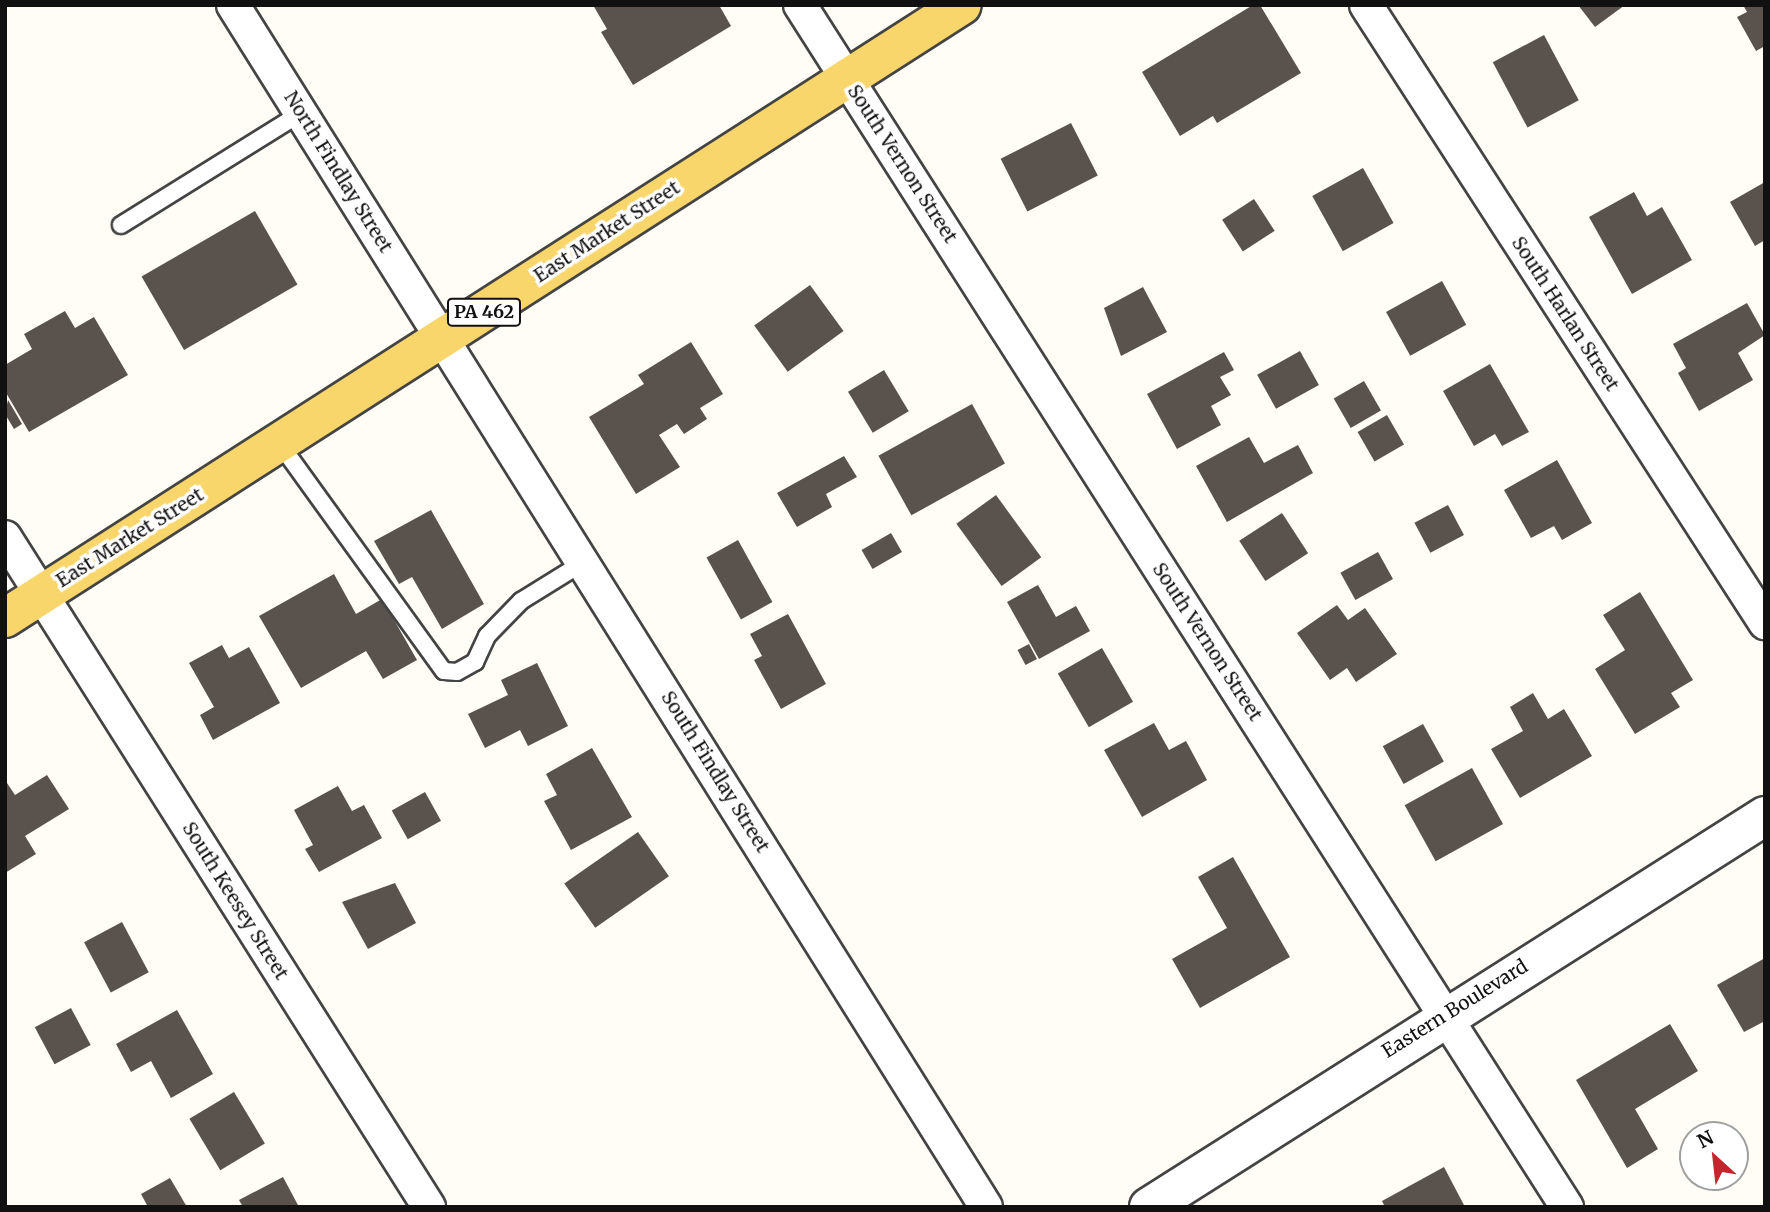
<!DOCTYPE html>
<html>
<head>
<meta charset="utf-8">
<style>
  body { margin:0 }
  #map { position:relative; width:1770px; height:1212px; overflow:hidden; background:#fffdf5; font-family:Merriweather,serif }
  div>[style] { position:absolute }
  .building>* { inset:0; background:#5a524d; transform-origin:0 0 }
  .roads { filter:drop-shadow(2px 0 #444) drop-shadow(-2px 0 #444) drop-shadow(0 2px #444) drop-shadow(0 -2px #444) }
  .service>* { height:16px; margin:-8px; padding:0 8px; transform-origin:8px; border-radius:8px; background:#fff }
  .minor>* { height:32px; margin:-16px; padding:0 16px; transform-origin:16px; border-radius:16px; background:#fff }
  .tertiary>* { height:38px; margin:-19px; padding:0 19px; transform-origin:19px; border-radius:19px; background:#fff }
  .primary>* { height:38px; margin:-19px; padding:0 19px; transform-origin:19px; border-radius:19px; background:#f9d66b }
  span { translate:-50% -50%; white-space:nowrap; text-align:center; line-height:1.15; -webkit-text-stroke:7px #fff; paint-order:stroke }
  .shield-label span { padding:2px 5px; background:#fff; border:2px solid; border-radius:5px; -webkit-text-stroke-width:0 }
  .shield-label { font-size:18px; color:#111; font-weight:700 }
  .street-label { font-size:19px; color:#111 }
  .frame { position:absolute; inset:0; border:7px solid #111; pointer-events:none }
  .north { position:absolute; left:1679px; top:1121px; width:70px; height:70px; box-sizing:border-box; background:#fff; border:2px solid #a0a0a0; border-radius:50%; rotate:333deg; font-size:19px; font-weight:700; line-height:28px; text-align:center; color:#111 }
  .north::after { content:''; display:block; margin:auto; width:24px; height:32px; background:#c4262e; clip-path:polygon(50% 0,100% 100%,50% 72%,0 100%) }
</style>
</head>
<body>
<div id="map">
  <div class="building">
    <i style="clip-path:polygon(593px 5px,719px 5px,731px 26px,633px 85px,601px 32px,607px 29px)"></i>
    <i style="clip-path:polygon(1253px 5px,1260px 5px,1301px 73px,1217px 123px,1213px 116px,1180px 136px,1142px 72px)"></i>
    <i style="clip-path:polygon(1578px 5px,1625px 5px,1595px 27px)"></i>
    <i style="clip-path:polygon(1743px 5px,1765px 5px,1765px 46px,1756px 51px,1737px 17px,1747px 12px)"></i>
    <i style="left:1544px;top:35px;width:74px;height:58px;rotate:62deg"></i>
    <i style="left:1071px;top:123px;width:59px;height:79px;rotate:63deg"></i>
    <i style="left:1363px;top:168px;width:63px;height:58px;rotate:61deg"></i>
    <i style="clip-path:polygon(1765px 182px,1765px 240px,1755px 246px,1730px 202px)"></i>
    <i style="clip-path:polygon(1634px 192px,1647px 216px,1662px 207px,1692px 260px,1632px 294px,1589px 217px)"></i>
    <i style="left:1254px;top:199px;width:38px;height:38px;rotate:57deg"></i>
    <i style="left:255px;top:211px;width:85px;height:131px;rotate:60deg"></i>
    <i style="left:1442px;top:281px;width:50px;height:64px;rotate:61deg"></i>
    <i style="left:810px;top:285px;width:57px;height:69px;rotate:54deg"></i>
    <i style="clip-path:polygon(1143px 287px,1167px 332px,1121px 356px,1104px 308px)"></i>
    <i style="clip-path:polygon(1747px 303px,1765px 335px,1738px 353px,1753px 380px,1699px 411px,1678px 373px,1686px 368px,1673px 344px)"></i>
    <i style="clip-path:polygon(65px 311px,75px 328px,94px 317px,128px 375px,29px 432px,5px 391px,5px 365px,32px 349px,24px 334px)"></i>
    <i style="clip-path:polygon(691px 342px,723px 394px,700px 408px,707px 419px,684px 434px,677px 424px,659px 435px,680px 467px,636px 494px,589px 417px,644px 384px,638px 375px)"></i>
    <i style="left:1300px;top:351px;width:39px;height:49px;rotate:61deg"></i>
    <i style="clip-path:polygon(1224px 352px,1234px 370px,1220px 377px,1231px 395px,1211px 406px,1221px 425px,1177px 449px,1147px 394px)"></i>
    <i style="clip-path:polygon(1490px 364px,1529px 432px,1502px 446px,1495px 434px,1474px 446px,1443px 391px)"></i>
    <i style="left:884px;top:370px;width:48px;height:42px;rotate:59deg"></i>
    <i style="left:1364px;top:381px;width:34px;height:35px;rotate:60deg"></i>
    <i style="clip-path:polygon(8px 400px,22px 424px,14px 429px,5px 414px)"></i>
    <i style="left:972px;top:404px;width:68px;height:107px;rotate:61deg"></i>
    <i style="left:1387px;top:415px;width:34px;height:34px;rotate:60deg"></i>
    <i style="clip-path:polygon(1249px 437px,1264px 463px,1298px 445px,1313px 473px,1227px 522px,1196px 466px)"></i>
    <i style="clip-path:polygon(844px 456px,857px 477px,826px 494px,832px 507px,797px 527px,777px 493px)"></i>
    <i style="clip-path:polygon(1557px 460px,1592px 523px,1562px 540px,1554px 526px,1531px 538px,1504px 490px)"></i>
    <i style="left:996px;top:495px;width:77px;height:49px;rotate:54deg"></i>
    <i style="left:1448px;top:505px;width:34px;height:38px;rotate:62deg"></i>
    <i style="clip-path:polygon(431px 510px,484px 604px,442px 629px,412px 577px,399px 584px,374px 541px)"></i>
    <i style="left:1282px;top:513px;width:48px;height:51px;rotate:57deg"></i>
    <i style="left:891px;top:533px;width:22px;height:34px;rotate:60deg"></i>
    <i style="left:738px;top:540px;width:71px;height:36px;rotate:61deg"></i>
    <i style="left:1378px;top:552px;width:31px;height:43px;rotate:61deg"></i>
    <i style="clip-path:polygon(334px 574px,356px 614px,382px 599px,417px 660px,383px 679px,366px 651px,301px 688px,259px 616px)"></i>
    <i style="clip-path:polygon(1038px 585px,1056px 617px,1076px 606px,1090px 631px,1039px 659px,1007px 602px)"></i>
    <i style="clip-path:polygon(1640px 592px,1693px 680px,1671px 693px,1680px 707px,1635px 734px,1595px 669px,1625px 650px,1603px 615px)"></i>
    <i style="clip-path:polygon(1337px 605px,1348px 620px,1365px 608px,1397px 654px,1356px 682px,1347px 668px,1330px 680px,1297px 633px)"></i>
    <i style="clip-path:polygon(788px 614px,826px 684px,781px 709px,754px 660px,762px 656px,750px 634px)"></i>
    <i style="left:1029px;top:644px;width:17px;height:13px;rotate:62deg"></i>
    <i style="clip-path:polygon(222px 645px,229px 658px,249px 647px,280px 703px,213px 740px,200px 715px,214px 707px,189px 663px)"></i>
    <i style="left:1102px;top:648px;width:62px;height:51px;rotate:60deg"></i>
    <i style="clip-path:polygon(537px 663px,568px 726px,528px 746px,520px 730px,485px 748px,468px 714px,508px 695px,501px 680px)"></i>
    <i style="clip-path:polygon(1533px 693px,1548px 719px,1564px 709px,1592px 756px,1520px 798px,1491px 749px,1523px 731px,1510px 707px)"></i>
    <i style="clip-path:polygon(1154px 723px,1169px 750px,1186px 741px,1207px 780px,1142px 817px,1104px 750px)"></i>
    <i style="left:1423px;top:724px;width:43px;height:46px;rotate:61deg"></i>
    <i style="clip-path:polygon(592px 748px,632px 817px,571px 850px,544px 801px,557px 795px,546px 774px)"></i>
    <i style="left:1472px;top:768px;width:64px;height:77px;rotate:61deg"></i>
    <i style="clip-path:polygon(47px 775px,69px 809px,25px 836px,36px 854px,5px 873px,5px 780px,15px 795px)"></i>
    <i style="clip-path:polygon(338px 786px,352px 811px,364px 805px,382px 838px,319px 872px,305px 849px,313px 845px,294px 810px)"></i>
    <i style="left:425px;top:792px;width:33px;height:38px;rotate:61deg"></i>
    <i style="left:638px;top:832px;width:54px;height:90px;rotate:55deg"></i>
    <i style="clip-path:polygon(1233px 857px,1290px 957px,1200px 1008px,1172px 959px,1227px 928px,1198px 877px)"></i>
    <i style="clip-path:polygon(395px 883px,416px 923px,368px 949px,342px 902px)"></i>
    <i style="left:122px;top:922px;width:57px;height:43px;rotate:62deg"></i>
    <i style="clip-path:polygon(1765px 958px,1765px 1021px,1744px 1032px,1717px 985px)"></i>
    <i style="left:71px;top:1008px;width:42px;height:41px;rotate:62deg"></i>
    <i style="clip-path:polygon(177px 1010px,213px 1074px,171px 1098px,151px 1061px,131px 1072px,116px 1044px)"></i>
    <i style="clip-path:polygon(1670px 1024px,1698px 1071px,1635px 1109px,1658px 1149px,1627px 1168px,1576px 1080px)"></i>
    <i style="left:234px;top:1092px;width:60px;height:52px;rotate:59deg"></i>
    <i style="clip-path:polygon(1444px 1167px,1465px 1207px,1385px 1207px,1382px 1201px)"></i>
    <i style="clip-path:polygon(283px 1177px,299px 1207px,243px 1207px,239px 1200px)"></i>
    <i style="clip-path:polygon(170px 1178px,187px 1207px,148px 1207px,141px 1194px)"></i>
  </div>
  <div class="roads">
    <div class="service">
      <i style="left:121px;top:225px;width:212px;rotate:-31.9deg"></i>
      <i style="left:280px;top:444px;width:280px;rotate:54.2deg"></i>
      <i style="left:444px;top:671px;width:13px;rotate:4deg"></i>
      <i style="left:457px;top:672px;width:21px;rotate:-29deg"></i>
      <i style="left:475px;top:662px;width:29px;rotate:-65deg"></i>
      <i style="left:487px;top:636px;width:49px;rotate:-45.8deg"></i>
      <i style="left:521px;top:601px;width:74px;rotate:-31.8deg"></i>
    </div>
    <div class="minor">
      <i style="left:233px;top:5px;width:1418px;rotate:57.93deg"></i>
      <i style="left:800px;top:5px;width:1426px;rotate:57.46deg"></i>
      <i style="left:1366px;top:5px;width:736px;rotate:57.15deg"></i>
      <i style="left:5px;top:537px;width:793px;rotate:57.67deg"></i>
    </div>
    <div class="tertiary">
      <i style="left:1149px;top:1207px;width:730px;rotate:-32.4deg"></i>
    </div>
    <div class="primary">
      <i style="left:5px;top:618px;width:1136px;rotate:-32.64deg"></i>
    </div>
  </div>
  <div class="shield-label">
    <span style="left:484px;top:312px">PA 462</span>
  </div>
  <div class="street-label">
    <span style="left:902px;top:164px;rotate:57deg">South Vernon Street</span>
    <span style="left:338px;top:172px;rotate:58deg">North Findlay Street</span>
    <span style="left:607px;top:232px;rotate:-33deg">East Market Street</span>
    <span style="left:1565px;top:314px;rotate:57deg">South Harlan Street</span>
    <span style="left:130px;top:538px;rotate:-32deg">East Market Street</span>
    <span style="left:1207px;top:642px;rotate:57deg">South Vernon Street</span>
    <span style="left:715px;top:772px;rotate:58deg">South Findlay Street</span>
    <span style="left:235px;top:901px;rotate:58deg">South Keesey Street</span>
    <span style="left:1455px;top:1009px;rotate:-32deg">Eastern Boulevard</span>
  </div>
  <div class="frame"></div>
  <div class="north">N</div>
</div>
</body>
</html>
